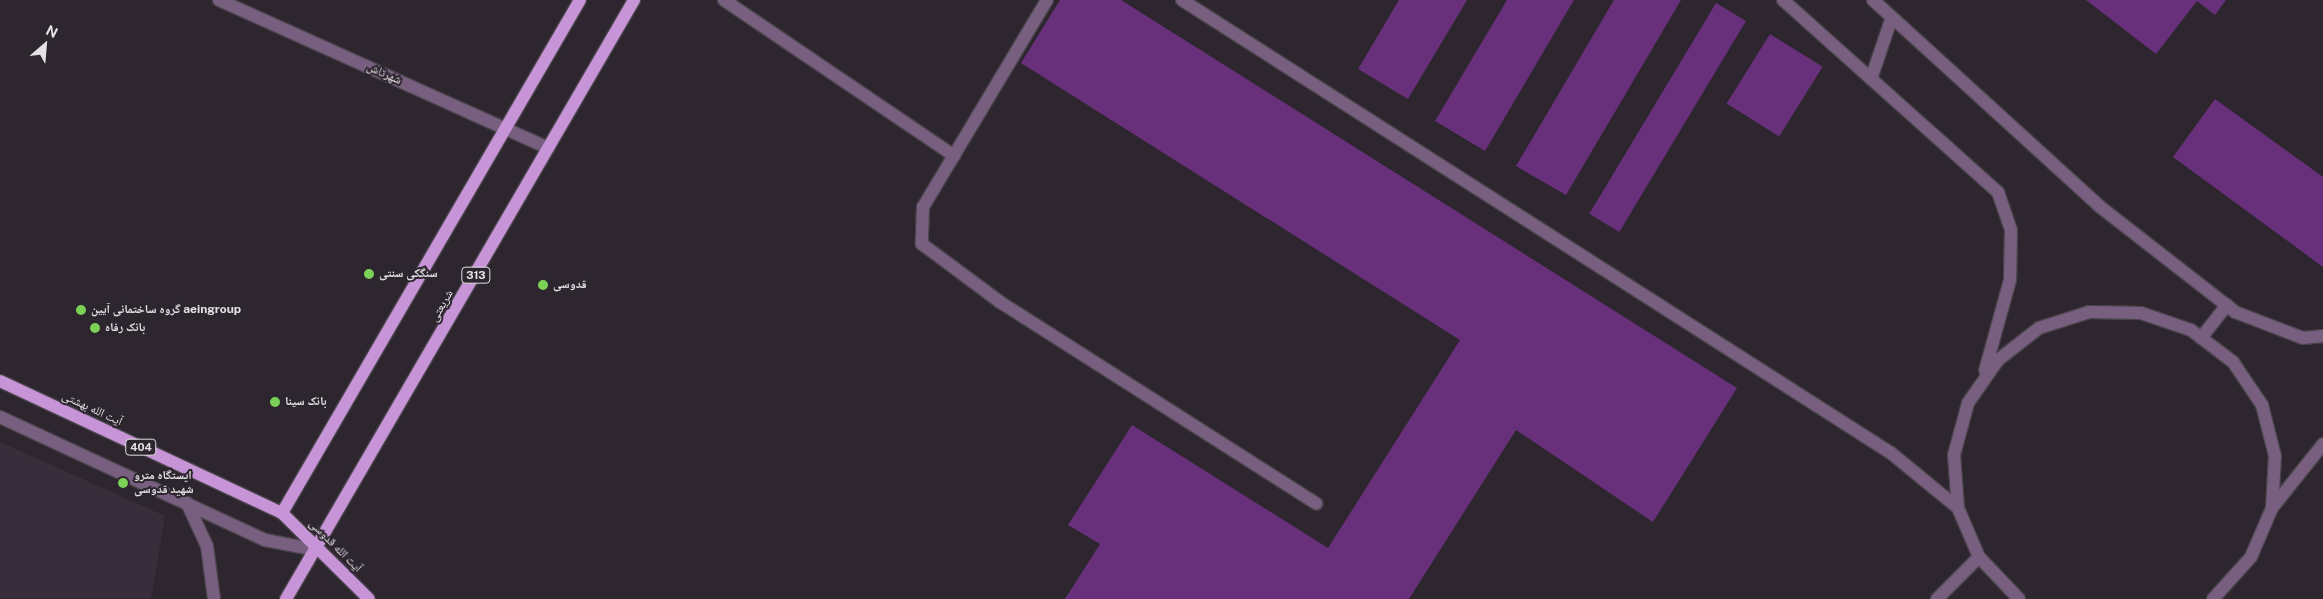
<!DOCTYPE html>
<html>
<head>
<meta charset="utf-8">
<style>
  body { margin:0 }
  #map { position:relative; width:2323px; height:599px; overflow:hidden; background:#2d262f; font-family:"Public Sans","Noto Naskh Arabic",sans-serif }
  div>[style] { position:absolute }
  .built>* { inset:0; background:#382e3b }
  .building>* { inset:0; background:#68307a; transform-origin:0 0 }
  .roads { filter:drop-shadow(1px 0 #4a444c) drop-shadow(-1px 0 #4a444c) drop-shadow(0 1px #4a444c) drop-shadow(0 -1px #4a444c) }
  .service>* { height:12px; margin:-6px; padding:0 6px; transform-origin:6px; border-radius:6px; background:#785f80 }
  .minor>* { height:12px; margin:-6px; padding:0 6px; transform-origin:6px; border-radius:6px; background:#785f80 }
  .primary>* { height:12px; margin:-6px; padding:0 6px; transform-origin:6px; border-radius:6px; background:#c794d8 }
  .dots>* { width:14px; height:14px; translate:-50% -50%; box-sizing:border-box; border:2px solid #2d262f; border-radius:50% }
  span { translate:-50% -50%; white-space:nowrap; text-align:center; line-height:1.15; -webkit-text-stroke:4px #2d262f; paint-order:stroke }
  .shield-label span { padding:1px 4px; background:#2d262f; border:1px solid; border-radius:4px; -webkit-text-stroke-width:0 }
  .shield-label { font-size:11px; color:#e5e1e7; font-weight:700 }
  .street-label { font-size:12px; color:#e5e1e7 }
  .poi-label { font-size:12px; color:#e5e1e7; font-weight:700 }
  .left { translate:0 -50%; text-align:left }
  .north { position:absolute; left:20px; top:20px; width:50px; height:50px; -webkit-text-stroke:4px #2d262f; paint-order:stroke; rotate:27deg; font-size:14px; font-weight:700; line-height:20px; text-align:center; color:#e5e1e7 }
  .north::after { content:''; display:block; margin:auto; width:18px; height:22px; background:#e5e1e7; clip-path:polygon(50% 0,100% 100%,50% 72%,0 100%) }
</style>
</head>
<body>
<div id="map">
  <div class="built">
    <i style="clip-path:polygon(0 442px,165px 516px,151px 599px,0 599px)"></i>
  </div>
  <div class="building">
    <i style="clip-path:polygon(1060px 0,1121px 0,1737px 388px,1653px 522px,1516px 430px,1409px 599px,1065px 599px,1100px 544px,1068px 525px,1132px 425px,1328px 548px,1460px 340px,1021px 63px)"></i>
    <i style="clip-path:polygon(1399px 0,1467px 0,1408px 99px,1358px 69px)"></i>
    <i style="clip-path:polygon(1507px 0,1574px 0,1485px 151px,1435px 121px)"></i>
    <i style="clip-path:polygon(1614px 0,1681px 0,1566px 195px,1516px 166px)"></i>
    <i style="clip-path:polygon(2086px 0,2226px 0,2215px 15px,2197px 1px,2156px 54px)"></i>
    <i style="left:1716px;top:3px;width:35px;height:246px;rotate:31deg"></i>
    <i style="left:1770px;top:34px;width:62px;height:82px;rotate:32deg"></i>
    <i style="clip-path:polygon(2215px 99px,2323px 177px,2323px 267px,2173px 157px)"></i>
  </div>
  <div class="roads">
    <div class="service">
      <i style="left:724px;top:0;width:278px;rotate:34.1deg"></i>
      <i style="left:1047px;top:0;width:241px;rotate:120.9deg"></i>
      <i style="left:923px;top:207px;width:37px;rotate:92deg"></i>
      <i style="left:922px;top:244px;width:97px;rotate:36.6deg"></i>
      <i style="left:1000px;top:302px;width:375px;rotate:32.5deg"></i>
      <i style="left:1182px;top:0;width:841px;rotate:32.58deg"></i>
      <i style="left:1891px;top:453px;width:87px;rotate:39.4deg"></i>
      <i style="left:1783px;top:0;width:288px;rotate:41.8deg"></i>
      <i style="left:1998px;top:192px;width:40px;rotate:71.1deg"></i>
      <i style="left:2011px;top:230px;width:50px;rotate:91.1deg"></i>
      <i style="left:2010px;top:280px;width:94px;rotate:105.4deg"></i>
      <i style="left:1873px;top:0;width:306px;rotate:42.3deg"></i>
      <i style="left:2099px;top:206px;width:172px;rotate:37.9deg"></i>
      <i style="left:2235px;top:312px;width:73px;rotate:20.9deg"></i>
      <i style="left:2303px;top:338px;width:20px;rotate:-6deg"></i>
      <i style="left:1871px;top:79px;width:65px;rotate:-71.3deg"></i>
      <i style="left:2201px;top:338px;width:42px;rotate:-51.8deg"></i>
      <i style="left:0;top:417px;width:292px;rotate:24.9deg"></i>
      <i style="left:265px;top:540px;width:53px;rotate:10.9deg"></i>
      <i style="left:187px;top:503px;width:47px;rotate:65.1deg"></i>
      <i style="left:207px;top:546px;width:53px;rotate:82.5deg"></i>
      <i style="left:2272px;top:508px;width:82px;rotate:-51.4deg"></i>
      <i style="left:1937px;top:599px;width:59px;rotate:-45deg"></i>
      <i style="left:2019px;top:599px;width:58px;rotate:-133.6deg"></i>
      <i style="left:1979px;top:557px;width:53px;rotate:-113.2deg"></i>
      <i style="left:1958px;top:508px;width:53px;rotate:-94.3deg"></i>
      <i style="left:1954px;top:455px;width:54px;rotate:-74.9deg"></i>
      <i style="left:1968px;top:403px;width:52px;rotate:-55.1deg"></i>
      <i style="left:1998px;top:360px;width:52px;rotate:-38deg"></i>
      <i style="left:2039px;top:328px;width:52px;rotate:-17.7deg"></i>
      <i style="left:2089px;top:312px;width:52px;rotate:1.1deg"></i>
      <i style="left:2141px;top:313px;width:53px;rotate:18.8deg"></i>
      <i style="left:2191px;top:330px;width:53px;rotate:37.3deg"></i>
      <i style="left:2233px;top:362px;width:52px;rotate:56deg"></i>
      <i style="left:2262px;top:405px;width:53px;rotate:75.7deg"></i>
      <i style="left:2275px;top:456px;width:52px;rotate:93.3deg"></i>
      <i style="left:2272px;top:508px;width:53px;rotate:113.2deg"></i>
      <i style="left:2251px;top:557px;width:57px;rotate:132.1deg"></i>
    </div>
    <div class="minor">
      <i style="left:219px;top:0;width:361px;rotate:24.2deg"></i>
    </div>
    <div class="primary">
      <i style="left:0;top:381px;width:311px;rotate:25.1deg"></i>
      <i style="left:282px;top:513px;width:122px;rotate:44.7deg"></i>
      <i style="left:282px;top:513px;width:593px;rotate:-59.85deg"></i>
      <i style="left:286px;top:599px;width:693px;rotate:-59.84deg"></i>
    </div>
  </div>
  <div class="dots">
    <i style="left:369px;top:274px;background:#7bd156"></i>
    <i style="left:543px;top:285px;background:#7bd156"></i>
    <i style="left:81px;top:310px;background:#7bd156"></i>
    <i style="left:95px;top:328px;background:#7bd156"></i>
    <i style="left:275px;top:402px;background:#7bd156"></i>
    <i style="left:123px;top:483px;background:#7bd156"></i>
  </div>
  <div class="shield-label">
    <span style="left:476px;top:275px">313</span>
    <span style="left:141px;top:447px">404</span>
  </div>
  <div class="street-label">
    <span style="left:384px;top:74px;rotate:24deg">شهرتاش</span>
    <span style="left:442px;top:306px;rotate:-60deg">شریعتی</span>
    <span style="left:92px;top:409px;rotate:25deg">آیت الله بهشتی</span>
    <span style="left:335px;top:546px;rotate:45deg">آیت الله قدوسی</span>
  </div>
  <div class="poi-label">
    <span class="left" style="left:379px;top:274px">سنگکی سنتی</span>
    <span class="left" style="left:553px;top:285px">قدوسی</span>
    <span class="left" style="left:91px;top:310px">گروه ساختمانی آیین aeingroup</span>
    <span class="left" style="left:105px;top:328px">بانک رفاه</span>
    <span class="left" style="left:285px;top:402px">بانک سینا</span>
    <span class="left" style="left:134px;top:483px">ایستگاه مترو<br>شهید قدوسی</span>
  </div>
  <div class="north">N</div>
</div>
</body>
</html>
